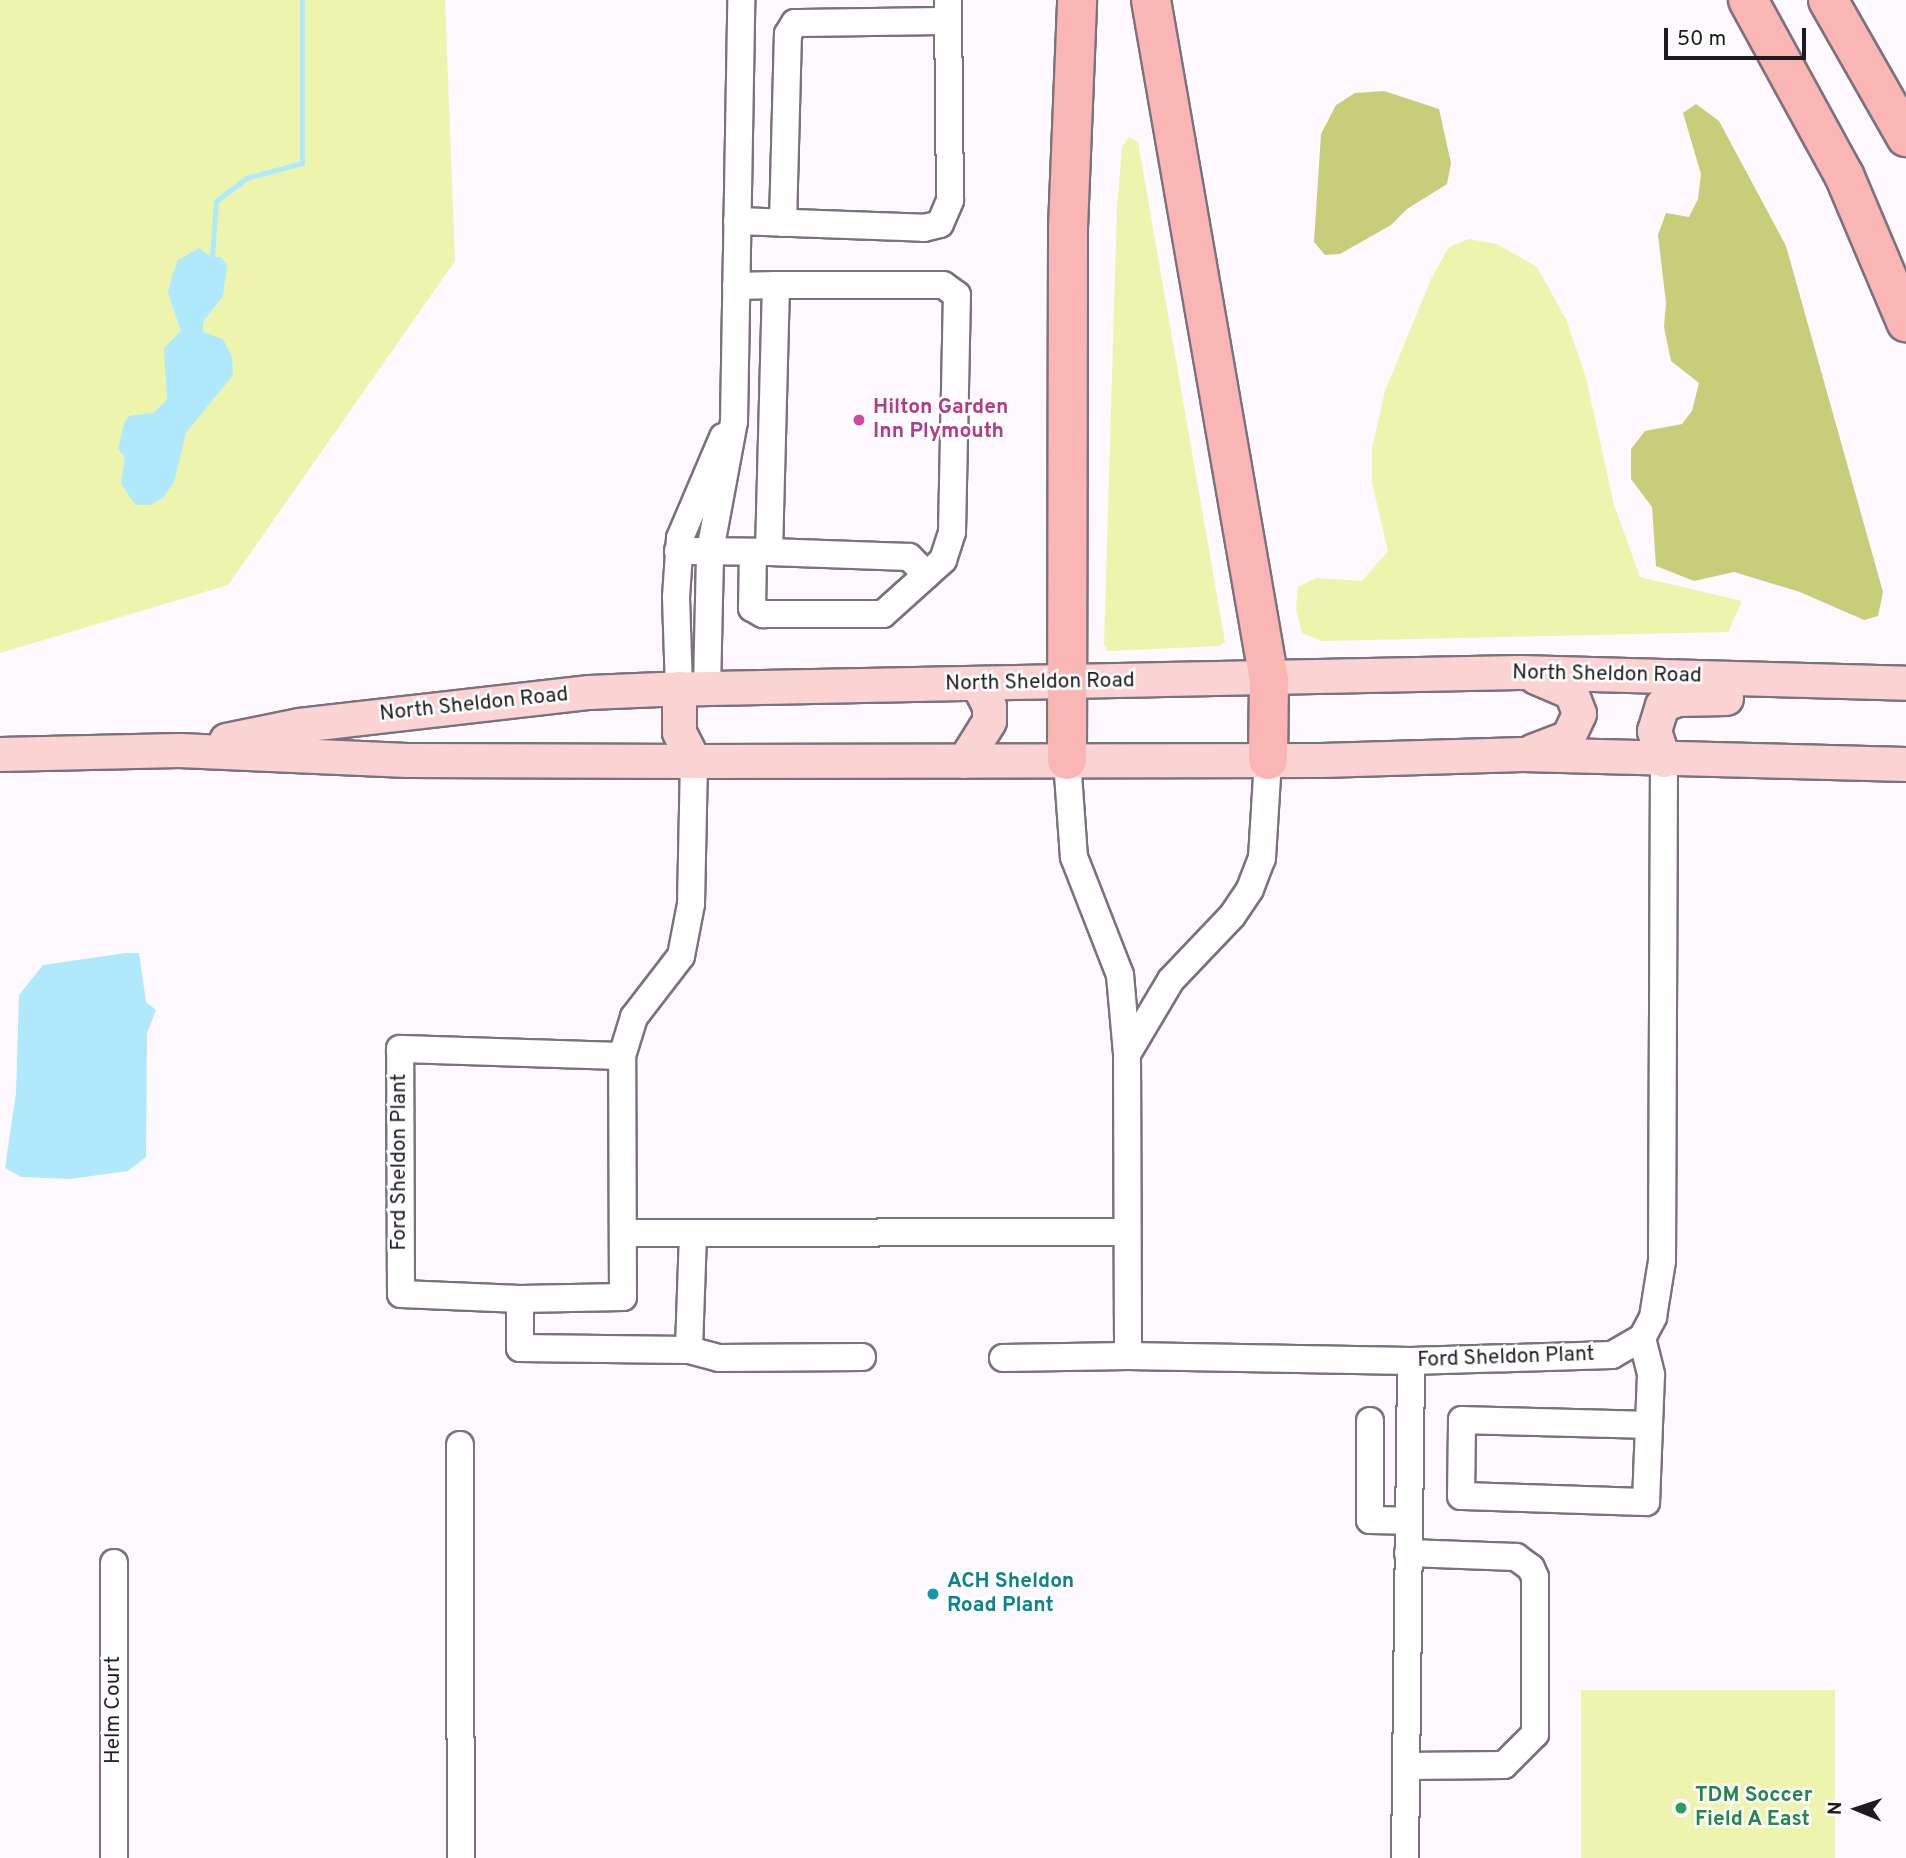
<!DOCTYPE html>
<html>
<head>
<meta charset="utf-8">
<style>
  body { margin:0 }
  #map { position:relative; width:1906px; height:1858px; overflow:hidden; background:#fdf9fe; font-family:Overpass,sans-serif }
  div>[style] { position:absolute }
  .green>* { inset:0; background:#edf4ad; transform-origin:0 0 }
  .forest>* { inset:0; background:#c7ce7a }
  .water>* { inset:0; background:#b0e9fe }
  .stream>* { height:5px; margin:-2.5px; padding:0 2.5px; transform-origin:2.5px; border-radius:2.5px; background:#b0e9fe }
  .roads { filter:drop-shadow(2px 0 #7b727e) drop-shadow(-2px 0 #7b727e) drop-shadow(0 2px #7b727e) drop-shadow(0 -2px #7b727e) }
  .minor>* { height:26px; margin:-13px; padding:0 13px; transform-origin:13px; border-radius:13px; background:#fff }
  .major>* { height:33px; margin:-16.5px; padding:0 16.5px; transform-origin:16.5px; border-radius:16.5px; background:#fbd3d2 }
  .highway>* { height:38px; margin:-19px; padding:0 19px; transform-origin:19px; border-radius:19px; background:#f9b6b4 }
  .dots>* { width:19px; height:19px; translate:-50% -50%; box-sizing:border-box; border:4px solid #fff; border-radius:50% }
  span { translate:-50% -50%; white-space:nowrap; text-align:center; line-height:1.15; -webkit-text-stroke:5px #fff; paint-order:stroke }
  .hotel-label { font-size:21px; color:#b23c85; font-weight:700 }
  .left { translate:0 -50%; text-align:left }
  .street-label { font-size:21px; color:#1e1b1f }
  .culture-label { font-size:21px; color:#0d838f; font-weight:700 }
  .leisure-label { font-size:21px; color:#27864d; font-weight:700 }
  .north { position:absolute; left:1822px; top:1774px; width:70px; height:70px; -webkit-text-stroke:5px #fff; paint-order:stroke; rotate:272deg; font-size:19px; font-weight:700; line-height:28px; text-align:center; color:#1e1b1f }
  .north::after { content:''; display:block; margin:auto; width:24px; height:32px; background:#1e1b1f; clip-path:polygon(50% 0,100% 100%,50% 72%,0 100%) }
  .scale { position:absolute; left:1664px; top:28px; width:142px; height:32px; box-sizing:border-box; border:4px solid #1e1b1f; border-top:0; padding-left:9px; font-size:21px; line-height:24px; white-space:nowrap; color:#1e1b1f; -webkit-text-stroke:5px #fff; paint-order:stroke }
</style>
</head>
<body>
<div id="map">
  <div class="green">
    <i style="clip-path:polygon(0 0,445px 0,455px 261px,228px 585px,0 653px)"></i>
    <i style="clip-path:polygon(1129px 137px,1138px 142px,1225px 642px,1219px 646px,1108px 651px,1104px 645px,1117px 208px,1122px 147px)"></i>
    <i style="clip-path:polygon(1469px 239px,1497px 244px,1537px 267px,1566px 319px,1586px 378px,1614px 505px,1640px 577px,1742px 601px,1728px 632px,1322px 641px,1302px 633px,1296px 609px,1298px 587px,1316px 578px,1362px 581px,1388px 551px,1372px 483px,1372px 448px,1385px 391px,1432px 277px,1449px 247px)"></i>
    <i style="left:1581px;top:1690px;width:254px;height:168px"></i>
  </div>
  <div class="forest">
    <i style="clip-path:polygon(1384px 91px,1439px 109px,1451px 163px,1447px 184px,1407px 209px,1391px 225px,1340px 254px,1325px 255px,1314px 242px,1321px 134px,1336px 105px,1355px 93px)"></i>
    <i style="clip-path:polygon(1696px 104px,1719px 121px,1786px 246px,1883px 592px,1878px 616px,1864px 620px,1800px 592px,1734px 572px,1694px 581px,1656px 566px,1652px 507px,1631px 479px,1631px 449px,1645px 431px,1682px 424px,1692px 411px,1699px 383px,1671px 361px,1664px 327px,1666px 303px,1658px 235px,1666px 213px,1689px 217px,1698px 199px,1701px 174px,1683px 113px)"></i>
  </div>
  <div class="water">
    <i style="clip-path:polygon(199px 248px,212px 257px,221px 257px,227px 265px,223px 296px,203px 322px,203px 332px,223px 339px,232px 357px,233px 375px,186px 433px,174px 482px,163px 498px,150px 505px,135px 505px,121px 483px,125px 458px,118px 449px,123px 427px,128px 416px,153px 413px,167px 400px,164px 348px,181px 331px,168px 293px,172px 276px,178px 260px)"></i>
    <i style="clip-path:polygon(126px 953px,139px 953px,146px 1002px,156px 1010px,147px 1033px,146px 1157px,128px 1171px,70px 1179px,21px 1177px,5px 1168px,16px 1093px,19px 995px,43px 965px)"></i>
  </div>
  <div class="stream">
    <i style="left:212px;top:257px;width:56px;rotate:-85.9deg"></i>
    <i style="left:216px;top:201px;width:38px;rotate:-37deg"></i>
    <i style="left:246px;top:178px;width:58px;rotate:-15deg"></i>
    <i style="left:302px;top:163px;width:163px;rotate:-90deg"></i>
  </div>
  <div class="roads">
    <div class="minor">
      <i style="left:737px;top:221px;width:187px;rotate:2.1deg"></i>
      <i style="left:924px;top:228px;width:16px;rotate:-14deg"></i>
      <i style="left:940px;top:224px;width:26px;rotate:-67deg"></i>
      <i style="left:950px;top:200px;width:200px;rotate:-90.6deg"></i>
      <i style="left:783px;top:223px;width:189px;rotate:-88.5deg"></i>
      <i style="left:788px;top:34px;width:13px;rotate:-58deg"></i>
      <i style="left:795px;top:23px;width:152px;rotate:-0.8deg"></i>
      <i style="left:678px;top:551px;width:91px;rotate:0.6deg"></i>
      <i style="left:769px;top:552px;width:267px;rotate:-88.5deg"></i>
      <i style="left:776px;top:285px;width:40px;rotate:178.6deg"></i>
      <i style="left:753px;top:552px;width:56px;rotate:91deg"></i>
      <i style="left:752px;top:608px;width:13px;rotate:29deg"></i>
      <i style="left:763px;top:614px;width:120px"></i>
      <i style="left:883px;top:614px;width:81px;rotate:-42deg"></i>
      <i style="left:943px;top:560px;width:29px;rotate:-72deg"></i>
      <i style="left:952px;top:532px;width:237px;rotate:-88.8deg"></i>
      <i style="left:957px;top:295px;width:17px;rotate:-144deg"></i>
      <i style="left:943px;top:285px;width:167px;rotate:180deg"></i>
      <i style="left:769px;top:552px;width:140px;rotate:2deg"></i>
      <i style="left:909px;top:557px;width:25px;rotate:45deg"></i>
      <i style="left:679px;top:688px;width:91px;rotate:-91.9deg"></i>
      <i style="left:676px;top:597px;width:59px;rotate:-86.1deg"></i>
      <i style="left:680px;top:538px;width:110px;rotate:-66.9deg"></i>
      <i style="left:707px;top:688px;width:137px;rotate:-88.7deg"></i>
      <i style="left:710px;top:551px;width:132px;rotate:-79.5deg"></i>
      <i style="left:734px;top:421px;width:421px;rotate:-89deg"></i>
      <i style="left:1067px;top:760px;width:97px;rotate:85.9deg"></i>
      <i style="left:1074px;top:857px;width:127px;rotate:68.7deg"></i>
      <i style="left:1120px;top:975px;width:79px;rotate:84.9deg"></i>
      <i style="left:1127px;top:1054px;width:302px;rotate:89.8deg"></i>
      <i style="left:1128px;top:1356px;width:283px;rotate:1deg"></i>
      <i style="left:1411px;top:1361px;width:201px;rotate:-1.7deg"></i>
      <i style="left:1612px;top:1355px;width:34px;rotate:-30deg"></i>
      <i style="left:1642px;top:1338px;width:24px;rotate:-62deg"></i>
      <i style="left:1653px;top:1317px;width:57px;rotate:-80.9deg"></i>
      <i style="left:1662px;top:1261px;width:501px;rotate:-89.77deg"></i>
      <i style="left:1127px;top:1054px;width:86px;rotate:-59.3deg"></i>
      <i style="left:1171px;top:980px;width:88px;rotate:-46.4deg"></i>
      <i style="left:1232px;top:916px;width:32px;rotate:-56deg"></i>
      <i style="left:1250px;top:889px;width:33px;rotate:-69deg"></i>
      <i style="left:1262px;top:858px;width:98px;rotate:-86.5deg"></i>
      <i style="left:623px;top:1233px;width:504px;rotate:-0.11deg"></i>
      <i style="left:693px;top:1234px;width:116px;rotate:92deg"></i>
      <i style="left:689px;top:1350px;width:169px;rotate:-179.3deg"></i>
      <i style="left:520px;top:1348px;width:49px;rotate:-90deg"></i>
      <i style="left:520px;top:1299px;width:103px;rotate:-1.1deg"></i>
      <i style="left:623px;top:1297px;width:241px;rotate:-90.2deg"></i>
      <i style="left:622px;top:1056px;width:41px;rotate:-72.9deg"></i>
      <i style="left:634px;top:1017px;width:77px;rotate:-52.4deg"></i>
      <i style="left:681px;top:956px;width:53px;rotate:-79.1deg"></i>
      <i style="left:691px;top:904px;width:143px;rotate:-88.8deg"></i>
      <i style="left:520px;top:1299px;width:119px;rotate:-177.6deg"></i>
      <i style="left:401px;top:1294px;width:245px;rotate:-90.2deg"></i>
      <i style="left:400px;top:1049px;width:222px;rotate:1.8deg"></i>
      <i style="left:1642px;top:1338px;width:38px;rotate:76deg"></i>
      <i style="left:1651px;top:1375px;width:50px;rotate:92.3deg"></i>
      <i style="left:1649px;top:1425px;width:77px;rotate:92.2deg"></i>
      <i style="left:1646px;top:1502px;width:185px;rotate:-178.1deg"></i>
      <i style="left:1461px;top:1496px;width:76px;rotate:-89.2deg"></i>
      <i style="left:1462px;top:1420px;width:187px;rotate:1.5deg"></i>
      <i style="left:689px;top:1350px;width:31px;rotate:15deg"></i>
      <i style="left:719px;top:1358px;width:143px;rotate:-0.4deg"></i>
      <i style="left:1003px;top:1358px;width:125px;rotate:-0.9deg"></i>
      <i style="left:1370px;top:1421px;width:99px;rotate:90deg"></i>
      <i style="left:1370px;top:1520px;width:39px;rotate:1deg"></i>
      <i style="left:460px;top:1445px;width:413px;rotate:89.9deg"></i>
      <i style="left:1406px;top:1766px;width:98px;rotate:-0.6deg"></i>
      <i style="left:1504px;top:1765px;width:44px;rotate:-45deg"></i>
      <i style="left:1535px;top:1734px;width:157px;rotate:-90deg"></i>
      <i style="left:1535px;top:1577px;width:10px;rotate:-114deg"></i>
      <i style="left:1531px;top:1568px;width:19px;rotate:-144deg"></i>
      <i style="left:1516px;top:1557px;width:108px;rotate:-177.9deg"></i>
      <i style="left:114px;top:1858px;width:295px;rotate:-90deg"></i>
      <i style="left:1405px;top:1858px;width:497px;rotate:-89.3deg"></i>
    </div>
    <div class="major">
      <i style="left:679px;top:688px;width:44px;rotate:90deg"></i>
      <i style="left:679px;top:732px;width:33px;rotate:63deg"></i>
      <i style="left:226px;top:740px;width:75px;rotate:-11.6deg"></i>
      <i style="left:299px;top:725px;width:292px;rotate:-6.5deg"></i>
      <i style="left:589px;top:692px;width:71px;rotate:-2.4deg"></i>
      <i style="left:660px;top:689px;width:859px;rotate:-1.13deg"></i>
      <i style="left:1519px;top:672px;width:387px;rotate:1.6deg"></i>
      <i style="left:1532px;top:751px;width:39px;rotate:-21deg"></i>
      <i style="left:1568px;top:737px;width:26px;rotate:-65deg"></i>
      <i style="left:1579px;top:713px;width:22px;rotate:-111deg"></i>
      <i style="left:1571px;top:692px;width:39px;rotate:-157deg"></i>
      <i style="left:0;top:754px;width:179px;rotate:-1.3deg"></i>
      <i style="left:179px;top:750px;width:228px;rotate:2.5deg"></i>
      <i style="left:407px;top:760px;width:287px;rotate:0.2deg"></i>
      <i style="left:694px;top:761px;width:627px;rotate:-0.09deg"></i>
      <i style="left:1321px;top:760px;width:202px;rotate:-1.7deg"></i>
      <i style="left:1523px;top:754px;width:383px;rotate:1.5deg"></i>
      <i style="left:1664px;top:760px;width:31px;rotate:-109deg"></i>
      <i style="left:1654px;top:731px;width:27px;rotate:-73deg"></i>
      <i style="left:1662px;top:705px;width:17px;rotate:-21deg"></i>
      <i style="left:1678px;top:699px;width:48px;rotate:-1.2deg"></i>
      <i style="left:964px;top:761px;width:47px;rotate:-58deg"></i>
      <i style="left:989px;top:721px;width:15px;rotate:-90deg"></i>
      <i style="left:989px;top:706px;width:25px;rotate:-117deg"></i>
    </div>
    <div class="highway">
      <i style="left:1151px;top:0;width:690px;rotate:80.16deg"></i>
      <i style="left:1269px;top:680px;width:80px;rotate:90.7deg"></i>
      <i style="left:1748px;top:0;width:200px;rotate:61.3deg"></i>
      <i style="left:1844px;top:175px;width:160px;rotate:67.1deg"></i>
      <i style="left:1828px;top:0;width:158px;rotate:60.3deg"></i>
      <i style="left:1067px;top:760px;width:532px;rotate:-89.89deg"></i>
      <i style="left:1068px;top:228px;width:228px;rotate:-87.7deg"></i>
    </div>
  </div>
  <div class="dots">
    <i style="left:859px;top:420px;background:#d1479c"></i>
    <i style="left:933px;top:1594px;background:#0f9aa8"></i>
    <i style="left:1681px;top:1808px;background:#2e9e5b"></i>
  </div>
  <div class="hotel-label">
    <span class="left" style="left:873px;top:420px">Hilton Garden<br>Inn Plymouth</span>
  </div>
  <div class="street-label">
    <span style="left:1607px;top:675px;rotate:1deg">North Sheldon Road</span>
    <span style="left:1040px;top:683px;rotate:-1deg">North Sheldon Road</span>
    <span style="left:474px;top:705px;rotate:-6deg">North Sheldon Road</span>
    <span style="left:400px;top:1162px;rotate:-90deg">Ford Sheldon Plant</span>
    <span style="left:1506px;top:1358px;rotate:-2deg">Ford Sheldon Plant</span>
    <span style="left:114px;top:1710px;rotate:-90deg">Helm Court</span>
  </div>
  <div class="culture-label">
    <span class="left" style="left:947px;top:1594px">ACH Sheldon<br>Road Plant</span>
  </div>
  <div class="leisure-label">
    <span class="left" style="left:1695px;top:1808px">TDM Soccer<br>Field A East</span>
  </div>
  <div class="north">N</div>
  <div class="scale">50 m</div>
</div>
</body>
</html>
